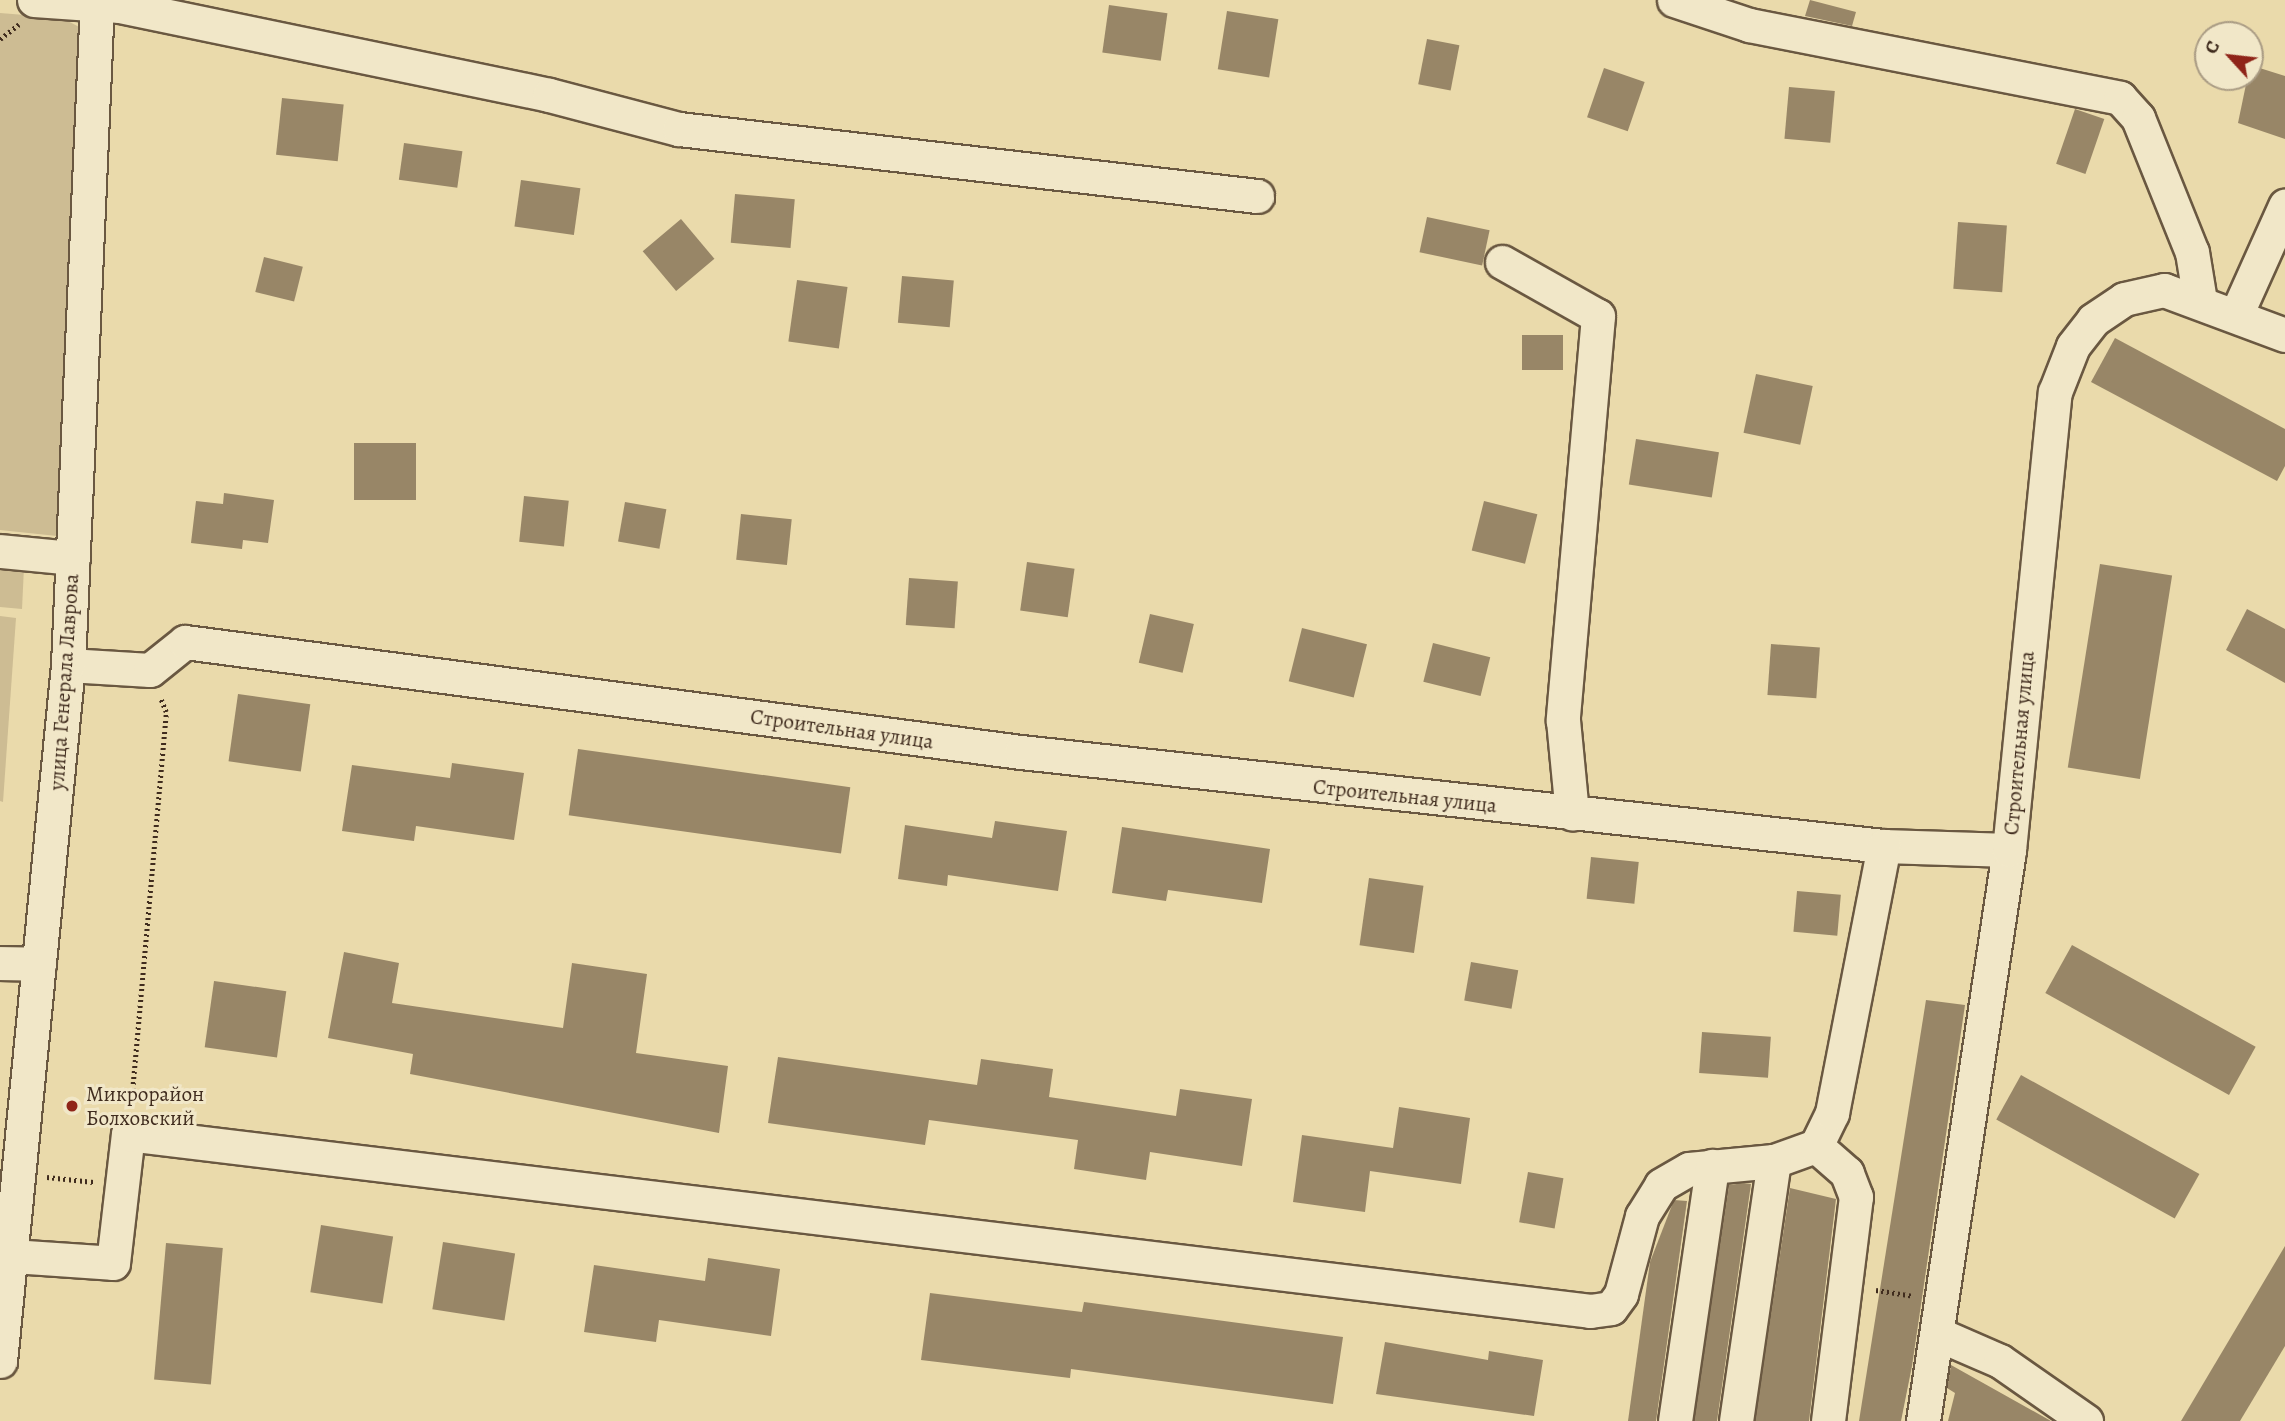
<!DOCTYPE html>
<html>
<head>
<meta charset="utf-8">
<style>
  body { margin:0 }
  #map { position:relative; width:2285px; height:1421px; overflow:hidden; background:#eadaab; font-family:Alegreya,serif }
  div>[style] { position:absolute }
  .green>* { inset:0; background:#cdbc93 }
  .building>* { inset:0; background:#988667; transform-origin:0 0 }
  .path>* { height:4.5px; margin-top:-2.25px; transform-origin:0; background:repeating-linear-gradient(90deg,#402c1e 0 2px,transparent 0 5.5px) }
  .roads { filter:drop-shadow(2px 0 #6a5841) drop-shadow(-2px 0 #6a5841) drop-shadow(0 2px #6a5841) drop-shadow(0 -2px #6a5841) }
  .minor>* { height:33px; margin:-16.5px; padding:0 16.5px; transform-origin:16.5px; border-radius:16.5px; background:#f1e7c8 }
  .dots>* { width:19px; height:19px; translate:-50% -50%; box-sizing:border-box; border:4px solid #f1e7c8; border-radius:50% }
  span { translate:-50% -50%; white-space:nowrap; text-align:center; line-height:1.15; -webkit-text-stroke:6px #f1e7c8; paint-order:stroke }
  .street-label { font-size:21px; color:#402c1e }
  .poi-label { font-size:21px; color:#402c1e }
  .left { translate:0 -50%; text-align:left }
  .north { position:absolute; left:2194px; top:21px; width:70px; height:70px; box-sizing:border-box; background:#f1e7c8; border:2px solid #aa9c84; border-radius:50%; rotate:297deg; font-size:19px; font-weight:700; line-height:28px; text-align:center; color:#402c1e }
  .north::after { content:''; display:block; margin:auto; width:24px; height:32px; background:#8f2418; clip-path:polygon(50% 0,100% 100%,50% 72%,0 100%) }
</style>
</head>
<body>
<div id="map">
  <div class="green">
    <i style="clip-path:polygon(0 13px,62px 18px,83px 29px,57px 536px,0 530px)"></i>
    <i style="clip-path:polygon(0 564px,24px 567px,22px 609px,0 607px)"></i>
    <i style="clip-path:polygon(0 616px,16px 618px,3px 802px,0 801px)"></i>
  </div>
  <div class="building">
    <i style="clip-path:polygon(1810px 0,1856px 12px,1852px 26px,1805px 16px)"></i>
    <i style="left:1109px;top:5px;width:59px;height:48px;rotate:8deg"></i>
    <i style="left:1227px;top:11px;width:52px;height:59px;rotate:9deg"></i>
    <i style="left:1427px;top:39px;width:33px;height:46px;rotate:11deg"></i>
    <i style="clip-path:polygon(2250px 65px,2285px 76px,2285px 139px,2238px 123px)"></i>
    <i style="left:1604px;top:68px;width:43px;height:52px;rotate:19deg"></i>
    <i style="left:1789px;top:87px;width:46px;height:52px;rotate:5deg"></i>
    <i style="left:282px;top:98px;width:62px;height:57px;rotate:6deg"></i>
    <i style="left:2075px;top:109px;width:31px;height:58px;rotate:19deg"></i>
    <i style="left:404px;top:143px;width:59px;height:37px;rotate:8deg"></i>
    <i style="left:521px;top:180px;width:60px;height:47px;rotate:8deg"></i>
    <i style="left:735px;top:194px;width:60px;height:49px;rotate:5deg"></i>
    <i style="left:1427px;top:217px;width:64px;height:36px;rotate:12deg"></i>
    <i style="left:681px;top:219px;width:52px;height:50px;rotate:50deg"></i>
    <i style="left:1958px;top:222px;width:49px;height:67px;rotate:4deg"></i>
    <i style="left:264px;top:257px;width:40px;height:36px;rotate:14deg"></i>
    <i style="left:902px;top:276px;width:52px;height:47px;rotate:5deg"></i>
    <i style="left:797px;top:280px;width:51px;height:62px;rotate:8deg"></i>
    <i style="left:1522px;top:335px;width:41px;height:35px"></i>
    <i style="clip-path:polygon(2115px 338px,2285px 429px,2285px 466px,2277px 481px,2091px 382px)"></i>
    <i style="left:1756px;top:374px;width:58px;height:60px;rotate:12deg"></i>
    <i style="left:1636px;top:439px;width:84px;height:46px;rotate:9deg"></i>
    <i style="left:354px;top:443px;width:62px;height:57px"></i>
    <i style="clip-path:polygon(224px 493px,274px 500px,268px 543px,243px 540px,242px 549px,191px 543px,196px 501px,223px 504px)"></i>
    <i style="left:524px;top:496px;width:45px;height:46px;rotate:6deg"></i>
    <i style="left:1484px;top:501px;width:55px;height:51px;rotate:14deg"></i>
    <i style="left:625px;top:502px;width:42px;height:40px;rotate:10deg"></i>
    <i style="left:741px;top:514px;width:51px;height:46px;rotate:6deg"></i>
    <i style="left:1027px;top:562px;width:48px;height:49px;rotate:8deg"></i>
    <i style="left:2100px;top:564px;width:73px;height:206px;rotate:9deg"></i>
    <i style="left:909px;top:578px;width:49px;height:47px;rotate:4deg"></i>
    <i style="clip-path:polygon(2247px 609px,2285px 629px,2285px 683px,2226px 650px)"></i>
    <i style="left:1150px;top:614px;width:45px;height:50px;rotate:13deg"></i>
    <i style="left:1302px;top:628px;width:67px;height:55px;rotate:14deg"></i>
    <i style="left:1433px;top:643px;width:59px;height:40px;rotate:14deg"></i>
    <i style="left:1771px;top:644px;width:49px;height:51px;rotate:4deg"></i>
    <i style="left:238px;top:694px;width:73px;height:68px;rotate:8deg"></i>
    <i style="left:578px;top:749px;width:275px;height:67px;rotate:8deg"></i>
    <i style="clip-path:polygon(452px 763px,524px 773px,514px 840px,416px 826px,414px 841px,342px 831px,352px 765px,450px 778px)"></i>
    <i style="clip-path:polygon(995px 821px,1067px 831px,1058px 891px,948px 875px,947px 886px,898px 879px,905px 825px,992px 838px)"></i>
    <i style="clip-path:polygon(1122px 827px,1270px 849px,1262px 903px,1168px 890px,1166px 901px,1112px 893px)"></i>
    <i style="left:1591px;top:857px;width:48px;height:42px;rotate:6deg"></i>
    <i style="left:1369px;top:878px;width:55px;height:68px;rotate:8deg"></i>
    <i style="left:1797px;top:891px;width:44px;height:41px;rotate:5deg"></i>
    <i style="left:2072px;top:945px;width:210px;height:55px;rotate:29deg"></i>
    <i style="clip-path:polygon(344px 952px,399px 963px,392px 1003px,563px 1028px,572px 963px,647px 974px,636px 1053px,728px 1066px,719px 1133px,410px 1074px,413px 1054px,328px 1038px)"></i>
    <i style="left:1471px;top:962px;width:48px;height:39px;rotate:10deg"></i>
    <i style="left:214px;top:981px;width:73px;height:67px;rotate:8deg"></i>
    <i style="clip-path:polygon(1926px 1000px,1965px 1005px,1912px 1366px,1901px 1421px,1859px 1421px)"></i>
    <i style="left:1702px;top:1032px;width:69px;height:41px;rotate:4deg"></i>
    <i style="clip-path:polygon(778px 1057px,977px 1085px,981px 1059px,1053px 1069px,1049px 1097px,1176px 1116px,1180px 1089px,1252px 1099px,1242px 1166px,1150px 1152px,1146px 1180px,1074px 1169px,1078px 1140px,929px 1120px,925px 1145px,768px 1123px)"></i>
    <i style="left:2021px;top:1075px;width:204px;height:51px;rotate:29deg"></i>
    <i style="clip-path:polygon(1399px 1107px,1470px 1118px,1461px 1184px,1370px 1171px,1365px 1212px,1293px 1202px,1302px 1135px,1393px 1148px)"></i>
    <i style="left:1528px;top:1172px;width:36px;height:51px;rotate:10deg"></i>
    <i style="clip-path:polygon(1744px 1183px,1751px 1184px,1717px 1421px,1694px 1421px,1729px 1185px)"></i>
    <i style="clip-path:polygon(1790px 1188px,1836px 1199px,1809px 1421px,1755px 1421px)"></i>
    <i style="clip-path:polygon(1674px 1200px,1687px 1201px,1656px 1421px,1628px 1421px,1650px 1262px)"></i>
    <i style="left:321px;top:1225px;width:73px;height:68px;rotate:9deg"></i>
    <i style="left:443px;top:1242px;width:73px;height:68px;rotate:9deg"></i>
    <i style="left:166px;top:1243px;width:57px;height:137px;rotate:5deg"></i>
    <i style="clip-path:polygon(2285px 1246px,2285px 1346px,2240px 1421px,2181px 1421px)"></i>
    <i style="clip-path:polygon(708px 1258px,780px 1269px,771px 1336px,659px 1320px,656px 1342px,584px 1332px,594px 1265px,705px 1281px)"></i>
    <i style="clip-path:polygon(930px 1293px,1082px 1312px,1084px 1302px,1343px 1337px,1333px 1404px,1071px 1369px,1070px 1378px,921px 1360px)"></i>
    <i style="clip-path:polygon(1385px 1342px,1488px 1360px,1489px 1351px,1543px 1360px,1534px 1416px,1376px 1394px)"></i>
    <i style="clip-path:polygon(1951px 1365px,2051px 1421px,1948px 1421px,1955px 1393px,1947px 1388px)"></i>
  </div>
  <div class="path">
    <i style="left:0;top:39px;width:24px;rotate:-38deg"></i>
    <i style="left:131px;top:1106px;width:396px;rotate:-84.9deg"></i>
    <i style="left:166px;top:712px;width:16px;rotate:-112deg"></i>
    <i style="left:47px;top:1177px;width:47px;rotate:6.1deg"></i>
    <i style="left:1876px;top:1290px;width:36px;rotate:9deg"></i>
  </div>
  <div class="roads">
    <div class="minor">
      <i style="left:34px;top:0;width:86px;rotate:4deg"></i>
      <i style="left:120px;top:6px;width:438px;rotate:11.7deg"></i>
      <i style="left:549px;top:95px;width:134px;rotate:14.7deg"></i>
      <i style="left:679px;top:129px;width:582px;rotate:6.61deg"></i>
      <i style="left:1674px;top:0;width:79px;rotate:18.4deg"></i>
      <i style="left:1749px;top:25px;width:378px;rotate:11.1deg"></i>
      <i style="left:2120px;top:98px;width:27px;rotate:48deg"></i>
      <i style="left:2138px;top:118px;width:144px;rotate:68.1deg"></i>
      <i style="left:2192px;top:252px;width:50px;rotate:80.7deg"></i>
      <i style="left:1502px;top:262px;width:110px;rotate:29.4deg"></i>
      <i style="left:1598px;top:316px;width:406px;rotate:95deg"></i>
      <i style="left:1563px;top:720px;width:94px;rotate:84.5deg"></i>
      <i style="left:2236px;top:315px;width:120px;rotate:-65.8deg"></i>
      <i style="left:0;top:551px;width:73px;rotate:5.5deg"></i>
      <i style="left:68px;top:665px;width:82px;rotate:3.5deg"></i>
      <i style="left:150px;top:670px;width:45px;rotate:-38.7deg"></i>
      <i style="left:185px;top:642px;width:843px;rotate:7.5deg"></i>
      <i style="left:1021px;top:752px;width:868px;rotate:6.22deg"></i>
      <i style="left:1884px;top:846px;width:125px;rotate:1.8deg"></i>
      <i style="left:0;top:963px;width:39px;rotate:1deg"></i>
      <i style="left:11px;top:1256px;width:102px;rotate:3.9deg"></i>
      <i style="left:113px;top:1263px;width:130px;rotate:-83.4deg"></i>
      <i style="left:128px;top:1134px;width:1473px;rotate:6.9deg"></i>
      <i style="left:1590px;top:1311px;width:21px;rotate:-8deg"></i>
      <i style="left:1611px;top:1308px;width:17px;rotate:-54deg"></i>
      <i style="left:1621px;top:1294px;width:81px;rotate:-74.9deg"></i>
      <i style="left:1642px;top:1216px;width:36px;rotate:-58deg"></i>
      <i style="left:1661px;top:1185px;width:32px;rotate:-30deg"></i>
      <i style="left:1689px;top:1169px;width:85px;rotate:-5.4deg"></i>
      <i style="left:1774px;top:1161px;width:45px;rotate:-19.7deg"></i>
      <i style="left:1940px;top:1335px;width:65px;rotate:23.4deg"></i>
      <i style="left:2000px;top:1361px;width:105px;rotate:34.9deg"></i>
      <i style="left:0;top:1361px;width:699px;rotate:-84.42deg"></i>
      <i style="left:68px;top:665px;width:666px;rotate:-87.5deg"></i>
      <i style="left:1675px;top:1421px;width:258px;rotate:-81.7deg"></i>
      <i style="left:1736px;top:1421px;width:263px;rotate:-81.7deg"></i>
      <i style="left:1828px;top:1421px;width:226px;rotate:-82.9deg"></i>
      <i style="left:1856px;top:1197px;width:26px;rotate:-111deg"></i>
      <i style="left:1847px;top:1173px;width:41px;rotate:-138.9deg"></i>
      <i style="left:1816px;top:1146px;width:37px;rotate:-64deg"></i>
      <i style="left:1832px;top:1113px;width:272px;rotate:-79deg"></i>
      <i style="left:1923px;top:1421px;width:577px;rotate:-81.43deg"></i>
      <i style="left:2009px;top:850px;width:460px;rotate:-84.3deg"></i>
      <i style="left:2055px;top:392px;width:49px;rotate:-68.6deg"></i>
      <i style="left:2073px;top:346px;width:33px;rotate:-52deg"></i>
      <i style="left:2093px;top:320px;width:37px;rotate:-34deg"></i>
      <i style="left:2124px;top:299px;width:41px;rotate:-12.7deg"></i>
      <i style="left:2164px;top:290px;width:129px;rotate:20.4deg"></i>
    </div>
  </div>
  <div class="dots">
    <i style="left:72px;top:1106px;background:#8f2418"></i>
  </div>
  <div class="street-label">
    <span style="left:64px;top:682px;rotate:-86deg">улица Генерала Лаврова</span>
    <span style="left:842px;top:729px;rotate:8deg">Строительная улица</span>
    <span style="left:2019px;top:743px;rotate:-85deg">Строительная улица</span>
    <span style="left:1405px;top:796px;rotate:6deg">Строительная улица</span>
  </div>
  <div class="poi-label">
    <span class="left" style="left:86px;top:1106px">Микрорайон<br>Болховский</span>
  </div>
  <div class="north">С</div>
</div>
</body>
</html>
